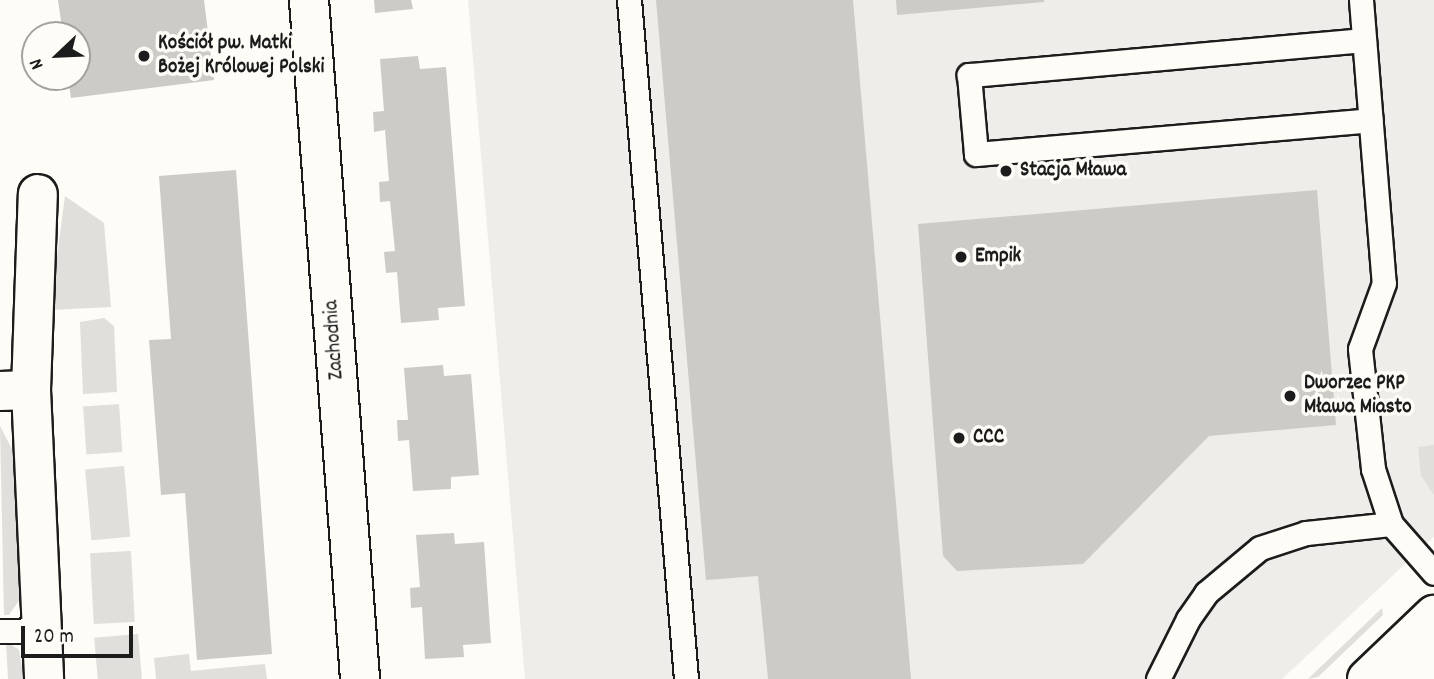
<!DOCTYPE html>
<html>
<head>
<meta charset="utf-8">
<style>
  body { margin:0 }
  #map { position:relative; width:1434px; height:679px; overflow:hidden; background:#fdfcf7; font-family:Dekko,sans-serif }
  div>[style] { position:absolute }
  .built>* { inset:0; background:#eeede9 }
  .green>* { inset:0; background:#e0dfdb; transform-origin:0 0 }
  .building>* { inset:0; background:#cccbc8 }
  .roads { filter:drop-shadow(2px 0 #1c1c1c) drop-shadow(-2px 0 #1c1c1c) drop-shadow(0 2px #1c1c1c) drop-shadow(0 -2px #1c1c1c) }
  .lane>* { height:23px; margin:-11.5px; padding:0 11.5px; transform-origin:11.5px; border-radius:11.5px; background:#fdfcf7 }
  .street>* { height:38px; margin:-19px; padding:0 19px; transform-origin:19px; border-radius:19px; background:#fdfcf7 }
  .secondary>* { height:38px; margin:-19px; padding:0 19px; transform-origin:19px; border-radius:19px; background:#fdfcf7 }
  .dots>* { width:19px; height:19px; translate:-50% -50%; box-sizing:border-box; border:4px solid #fdfcf7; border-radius:50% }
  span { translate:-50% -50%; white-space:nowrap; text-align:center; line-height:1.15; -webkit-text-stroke:7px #fdfcf7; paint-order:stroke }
  .poi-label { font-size:21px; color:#1c1c1c; font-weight:700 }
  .left { translate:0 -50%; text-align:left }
  .street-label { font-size:21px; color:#1c1c1c }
  .north { position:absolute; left:21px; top:21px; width:70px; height:70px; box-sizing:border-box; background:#fdfcf7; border:2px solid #a3a29f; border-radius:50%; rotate:247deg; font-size:19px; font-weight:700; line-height:28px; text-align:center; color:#1c1c1c }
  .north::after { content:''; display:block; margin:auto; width:24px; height:32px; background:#1c1c1c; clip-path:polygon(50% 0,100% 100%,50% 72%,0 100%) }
  .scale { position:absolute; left:21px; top:626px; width:112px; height:32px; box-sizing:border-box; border:4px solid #1c1c1c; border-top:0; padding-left:9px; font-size:21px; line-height:24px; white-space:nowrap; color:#1c1c1c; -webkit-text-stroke:5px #fdfcf7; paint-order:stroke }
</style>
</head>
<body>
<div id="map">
  <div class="built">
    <i style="clip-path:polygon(468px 0,1434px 0,1434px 537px,1282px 679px,525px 679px)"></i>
  </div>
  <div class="green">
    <i style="clip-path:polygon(65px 196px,104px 223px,111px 307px,50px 310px)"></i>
    <i style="clip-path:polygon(104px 318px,114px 326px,117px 392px,83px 394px,80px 322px)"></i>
    <i style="left:119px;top:404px;width:48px;height:36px;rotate:86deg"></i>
    <i style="clip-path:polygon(0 426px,14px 453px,20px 599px,9px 615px,4px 615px)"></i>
    <i style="clip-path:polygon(1434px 445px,1434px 495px,1421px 476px,1418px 447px)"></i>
    <i style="left:124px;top:466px;width:71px;height:39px;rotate:85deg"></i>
    <i style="left:131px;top:551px;width:71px;height:41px;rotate:87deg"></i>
    <i style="clip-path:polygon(1382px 608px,1383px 615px,1318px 677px,1308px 679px)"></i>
    <i style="left:138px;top:634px;width:45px;height:44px;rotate:85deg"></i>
    <i style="clip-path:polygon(6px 641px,19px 650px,24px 679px,8px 679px)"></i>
    <i style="clip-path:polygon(189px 654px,191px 671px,265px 664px,267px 679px,156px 679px,154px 658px)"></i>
  </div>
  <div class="building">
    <i style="clip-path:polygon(58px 0,204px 0,214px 80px,71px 98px,68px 77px,77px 77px,77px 35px,63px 35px)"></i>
    <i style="clip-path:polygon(374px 0,411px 0,413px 9px,375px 13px)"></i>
    <i style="clip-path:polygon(656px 0,853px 0,911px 679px,768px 679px,758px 576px,706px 580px)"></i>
    <i style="clip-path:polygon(896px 0,1044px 0,1044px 2px,897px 15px)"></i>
    <i style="clip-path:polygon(418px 56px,420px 69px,446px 67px,465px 306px,438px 308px,439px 320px,401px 323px,397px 272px,386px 273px,384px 252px,395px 251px,390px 201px,380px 202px,379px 182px,389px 181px,385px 130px,374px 132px,373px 112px,384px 111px,380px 59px)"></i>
    <i style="clip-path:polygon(236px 170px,272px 654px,197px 660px,185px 493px,161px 495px,149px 340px,171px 339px,159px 176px)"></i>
    <i style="clip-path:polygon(1317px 190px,1336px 425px,1209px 436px,1083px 564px,957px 571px,943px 556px,918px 224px)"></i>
    <i style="clip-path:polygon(443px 365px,444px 376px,471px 374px,479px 475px,451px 477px,451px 489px,413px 491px,409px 440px,398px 441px,397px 420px,408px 420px,404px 368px)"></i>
    <i style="clip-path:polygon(454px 533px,455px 544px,484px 542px,491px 643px,463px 645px,464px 657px,425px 659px,422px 607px,411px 608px,410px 588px,420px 587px,416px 535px)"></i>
  </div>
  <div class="roads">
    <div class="lane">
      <i style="left:629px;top:0;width:681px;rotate:85.2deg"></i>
      <i style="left:1361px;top:0;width:284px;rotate:85.4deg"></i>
      <i style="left:1384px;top:283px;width:70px;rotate:110deg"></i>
      <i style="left:1360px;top:349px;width:121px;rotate:83.8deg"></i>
      <i style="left:1373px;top:469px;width:58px;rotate:71.9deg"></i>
      <i style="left:1391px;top:524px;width:65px;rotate:48.7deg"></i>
      <i style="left:1364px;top:40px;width:397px;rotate:174.9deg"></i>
      <i style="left:969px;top:75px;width:79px;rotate:84.9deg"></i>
      <i style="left:976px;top:154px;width:396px;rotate:-4.9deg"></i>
      <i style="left:0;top:631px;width:41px;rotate:-1.4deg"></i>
      <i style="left:1158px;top:679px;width:67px;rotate:-63.4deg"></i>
      <i style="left:1188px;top:619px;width:32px;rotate:-55deg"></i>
      <i style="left:1206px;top:593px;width:70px;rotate:-39.8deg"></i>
      <i style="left:1260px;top:548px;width:48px;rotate:-18.1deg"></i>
      <i style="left:1306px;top:533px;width:85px;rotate:-6deg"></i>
    </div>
    <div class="street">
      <i style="left:309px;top:0;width:681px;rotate:85.7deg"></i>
      <i style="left:31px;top:390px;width:196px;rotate:-88deg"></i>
      <i style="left:0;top:391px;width:31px;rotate:-2deg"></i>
      <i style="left:31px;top:390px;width:289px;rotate:87.4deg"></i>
    </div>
    <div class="secondary">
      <i style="left:1367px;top:679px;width:93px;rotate:-43.7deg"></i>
      <i style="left:1408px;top:679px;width:36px;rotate:-44deg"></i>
    </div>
  </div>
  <div class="dots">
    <i style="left:144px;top:56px;background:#1c1c1c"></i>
    <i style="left:1006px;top:171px;background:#1c1c1c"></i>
    <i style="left:961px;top:257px;background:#1c1c1c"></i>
    <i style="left:1290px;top:396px;background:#1c1c1c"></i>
    <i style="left:959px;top:438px;background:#1c1c1c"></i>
  </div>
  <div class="poi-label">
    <span class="left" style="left:158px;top:56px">Kościół pw. Matki<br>Bożej Królowej Polski</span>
    <span class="left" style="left:1020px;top:171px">Stacja Mława</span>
    <span class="left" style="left:975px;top:257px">Empik</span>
    <span class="left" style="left:1304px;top:396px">Dworzec PKP<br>Mława Miasto</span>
    <span class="left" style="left:973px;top:438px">CCC</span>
  </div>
  <div class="street-label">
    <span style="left:335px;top:340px;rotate:-94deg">Zachodnia</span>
  </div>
  <div class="north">N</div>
  <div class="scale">20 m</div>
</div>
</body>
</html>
